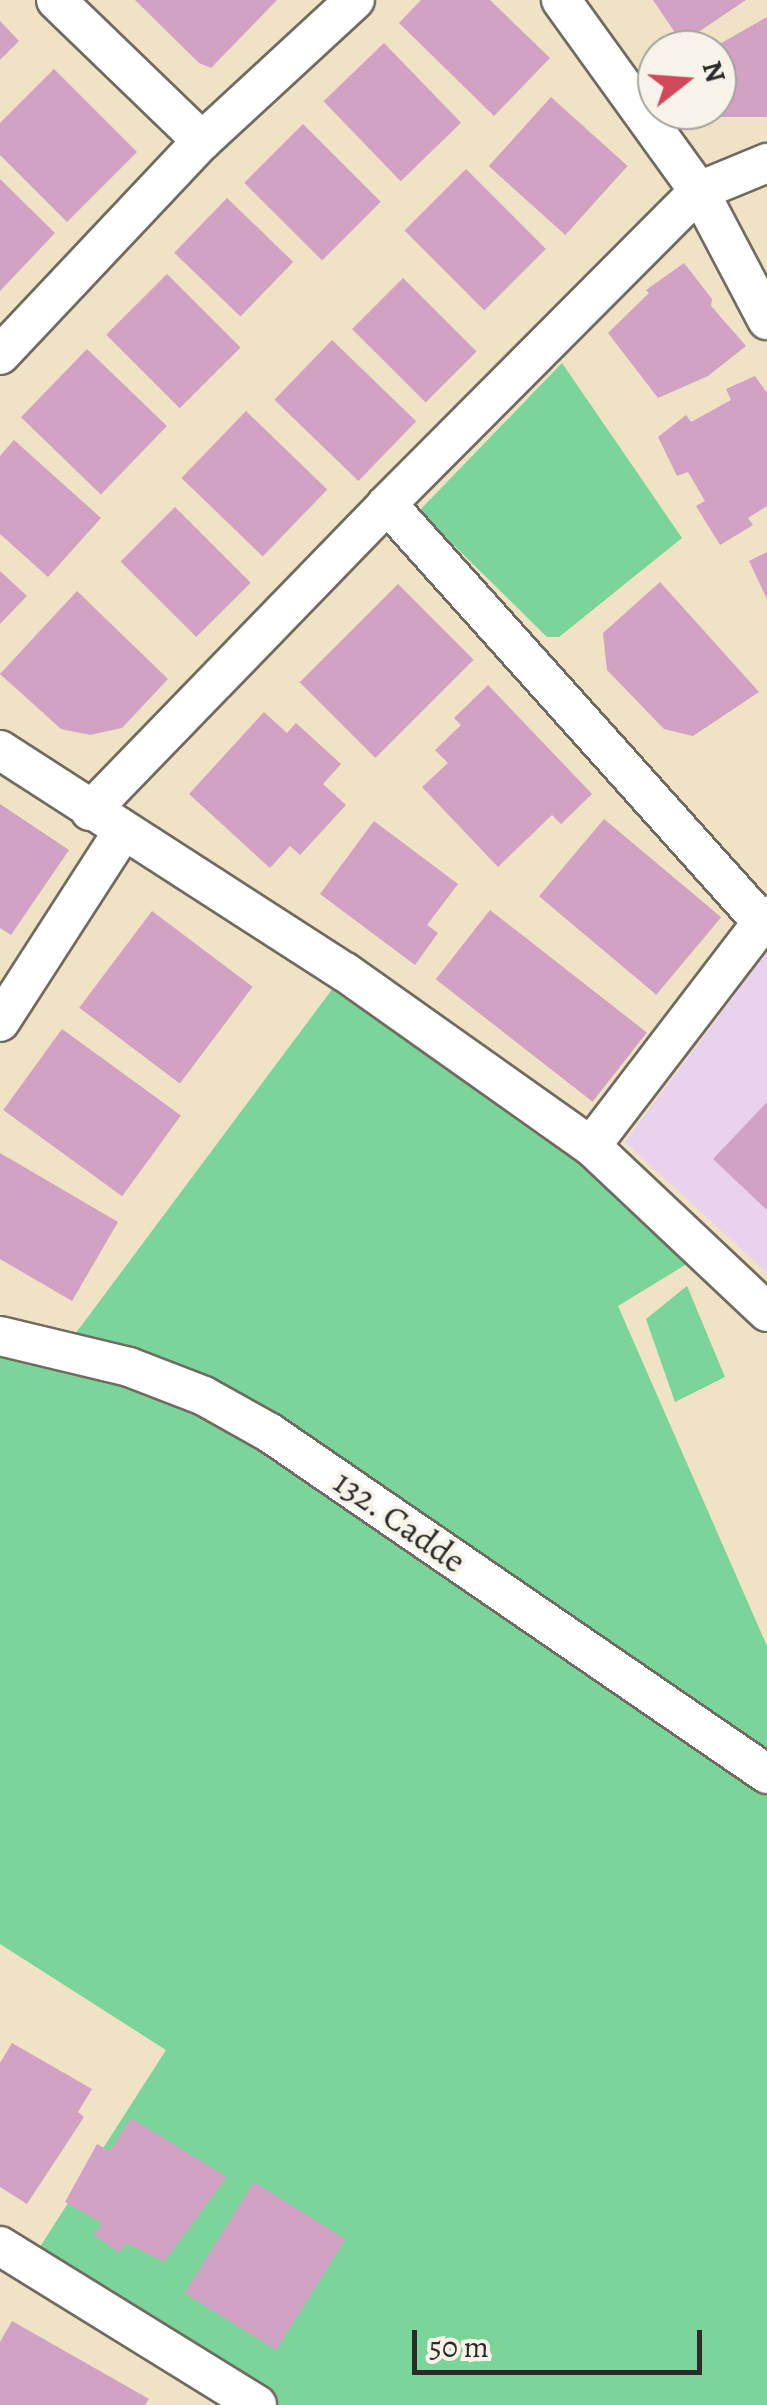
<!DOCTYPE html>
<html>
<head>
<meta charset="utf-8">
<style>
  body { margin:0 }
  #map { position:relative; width:767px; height:2405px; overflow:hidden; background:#efe2c5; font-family:Alegreya,serif }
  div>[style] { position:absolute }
  .built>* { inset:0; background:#e8d2ee }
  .green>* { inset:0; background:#7bd499 }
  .building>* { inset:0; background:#d1a2c4; transform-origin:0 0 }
  .roads { filter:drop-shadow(2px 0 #706b61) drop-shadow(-2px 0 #706b61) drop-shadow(0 2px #706b61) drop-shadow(0 -2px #706b61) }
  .street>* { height:38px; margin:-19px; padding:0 19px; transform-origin:19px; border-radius:19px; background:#fff }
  span { translate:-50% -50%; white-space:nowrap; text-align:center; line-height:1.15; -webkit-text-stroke:8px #f7f3e8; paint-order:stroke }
  .street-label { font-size:35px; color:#2b2b2b }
  .north { position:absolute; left:637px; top:30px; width:100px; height:100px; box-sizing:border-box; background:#f7f3e8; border:2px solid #a5a39c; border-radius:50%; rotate:73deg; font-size:28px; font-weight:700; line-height:40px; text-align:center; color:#2b2b2b }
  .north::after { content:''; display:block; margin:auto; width:35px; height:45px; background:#d1495b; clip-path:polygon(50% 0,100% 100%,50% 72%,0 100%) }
  .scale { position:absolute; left:412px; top:2330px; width:290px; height:45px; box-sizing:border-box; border:5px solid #2b2b2b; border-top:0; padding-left:12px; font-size:30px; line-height:35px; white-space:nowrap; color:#2b2b2b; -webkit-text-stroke:8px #f7f3e8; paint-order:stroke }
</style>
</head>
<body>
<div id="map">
  <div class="built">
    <i style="clip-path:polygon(767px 952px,767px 1273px,625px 1142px)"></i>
  </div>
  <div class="green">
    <i style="clip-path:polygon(562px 363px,682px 538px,559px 637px,547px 637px,419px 511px)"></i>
    <i style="clip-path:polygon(345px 972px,708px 1251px,618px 1306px,767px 1646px,767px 2405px,257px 2405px,29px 2264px,166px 2050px,0 1944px,0 1336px,61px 1353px)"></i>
    <i style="clip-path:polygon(687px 1286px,725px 1377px,675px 1402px,646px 1319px)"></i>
  </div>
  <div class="building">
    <i style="clip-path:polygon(135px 0,277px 0,211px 68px,199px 63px)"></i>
    <i style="clip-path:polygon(421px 0,490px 0,550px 58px,494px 116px,399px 23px)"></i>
    <i style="clip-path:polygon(653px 0,746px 0,682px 43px)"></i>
    <i style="clip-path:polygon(767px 17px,767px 117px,718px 117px,715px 110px,717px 50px,709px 50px)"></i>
    <i style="clip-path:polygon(0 21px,19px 41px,0 60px)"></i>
    <i style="left:384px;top:43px;width:111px;height:84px;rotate:46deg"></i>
    <i style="clip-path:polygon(54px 69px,137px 152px,67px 222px,0 155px,0 123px)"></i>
    <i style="left:551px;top:97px;width:103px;height:93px;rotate:42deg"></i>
    <i style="left:303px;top:124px;width:110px;height:83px;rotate:45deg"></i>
    <i style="left:466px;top:169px;width:113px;height:87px;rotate:45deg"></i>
    <i style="clip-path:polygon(0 179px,55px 233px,0 291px)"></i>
    <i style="left:227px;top:198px;width:92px;height:76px;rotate:44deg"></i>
    <i style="clip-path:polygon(684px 263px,712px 299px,711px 306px,746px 346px,708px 376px,658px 398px,608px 333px,649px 293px,646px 290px)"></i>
    <i style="left:167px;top:274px;width:104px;height:86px;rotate:45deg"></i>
    <i style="left:403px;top:278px;width:104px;height:72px;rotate:45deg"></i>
    <i style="left:332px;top:340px;width:117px;height:83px;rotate:44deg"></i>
    <i style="left:87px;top:349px;width:111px;height:95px;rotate:44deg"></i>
    <i style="clip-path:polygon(755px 376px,767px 393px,767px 506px,748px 518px,753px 525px,720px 545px,696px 506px,705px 501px,688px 472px,677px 476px,658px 437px,686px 415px,691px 422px,731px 400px,726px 389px)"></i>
    <i style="left:246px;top:411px;width:113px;height:93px;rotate:44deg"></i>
    <i style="clip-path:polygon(14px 440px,101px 518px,48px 577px,0 534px,0 456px)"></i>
    <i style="left:175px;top:507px;width:107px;height:77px;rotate:45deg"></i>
    <i style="clip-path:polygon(767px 552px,767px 599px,749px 561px)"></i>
    <i style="clip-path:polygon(0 571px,27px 596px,0 624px)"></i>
    <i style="clip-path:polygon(660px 582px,759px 692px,693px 736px,664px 729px,607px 670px,603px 633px)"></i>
    <i style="left:398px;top:584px;width:107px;height:139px;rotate:45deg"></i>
    <i style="clip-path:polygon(77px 591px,168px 679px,122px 728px,90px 735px,61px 729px,0 674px)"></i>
    <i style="clip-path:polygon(488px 685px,592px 794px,561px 824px,552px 815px,498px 867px,422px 787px,448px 763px,435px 750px,461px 725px,454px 718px)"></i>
    <i style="clip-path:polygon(264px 712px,287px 733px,296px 723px,341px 764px,323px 784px,346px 805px,300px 855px,290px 846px,270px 868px,189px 794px)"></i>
    <i style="clip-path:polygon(0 804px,69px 850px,11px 935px,0 928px)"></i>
    <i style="left:604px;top:819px;width:153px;height:101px;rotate:40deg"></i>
    <i style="clip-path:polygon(374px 821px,458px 884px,427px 925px,438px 933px,415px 965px,320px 894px)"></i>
    <i style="left:490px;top:910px;width:199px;height:88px;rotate:38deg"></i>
    <i style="left:152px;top:911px;width:126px;height:121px;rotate:37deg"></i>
    <i style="left:62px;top:1029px;width:147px;height:100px;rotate:36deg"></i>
    <i style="clip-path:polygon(767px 1102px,767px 1210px,713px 1159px)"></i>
    <i style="clip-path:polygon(0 1153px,118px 1222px,72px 1301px,0 1259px)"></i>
    <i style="clip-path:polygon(12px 2043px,92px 2089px,78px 2112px,84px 2117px,27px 2204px,0 2187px,0 2063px)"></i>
    <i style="clip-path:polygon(131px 2118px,227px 2177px,164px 2262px,126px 2243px,120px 2253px,94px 2235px,102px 2223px,65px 2202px,97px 2144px,110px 2151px)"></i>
    <i style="left:254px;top:2182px;width:108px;height:131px;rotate:32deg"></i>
    <i style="clip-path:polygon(12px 2321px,149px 2399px,145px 2405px,0 2405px,0 2342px)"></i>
  </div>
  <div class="roads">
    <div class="street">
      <i style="left:56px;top:0;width:203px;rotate:44deg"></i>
      <i style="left:561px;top:0;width:236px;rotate:54.2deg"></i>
      <i style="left:699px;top:191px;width:146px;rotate:62.2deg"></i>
      <i style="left:0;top:355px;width:294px;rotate:-46.7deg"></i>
      <i style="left:202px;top:141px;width:208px;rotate:-42.7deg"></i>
      <i style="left:387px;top:504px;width:559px;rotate:48.12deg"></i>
      <i style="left:0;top:750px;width:410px;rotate:32.8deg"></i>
      <i style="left:345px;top:972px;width:301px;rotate:35.3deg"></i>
      <i style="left:591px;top:1146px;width:242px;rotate:43.3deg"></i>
      <i style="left:90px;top:811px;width:427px;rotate:-45.9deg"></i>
      <i style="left:387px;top:504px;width:442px;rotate:-45.1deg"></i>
      <i style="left:699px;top:191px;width:74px;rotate:-22.4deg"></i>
      <i style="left:0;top:1022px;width:225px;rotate:-57.2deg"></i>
      <i style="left:591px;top:1146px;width:290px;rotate:-52.6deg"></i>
      <i style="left:0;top:1336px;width:133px;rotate:13.5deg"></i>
      <i style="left:129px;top:1367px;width:80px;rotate:21.1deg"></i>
      <i style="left:204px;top:1396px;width:76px;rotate:29.3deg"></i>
      <i style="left:270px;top:1433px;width:603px;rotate:34.45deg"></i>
      <i style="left:0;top:2246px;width:302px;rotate:31.7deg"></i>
    </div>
  </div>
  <div class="street-label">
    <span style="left:400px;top:1521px;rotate:35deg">132. Cadde</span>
  </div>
  <div class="north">N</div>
  <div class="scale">50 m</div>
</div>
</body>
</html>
